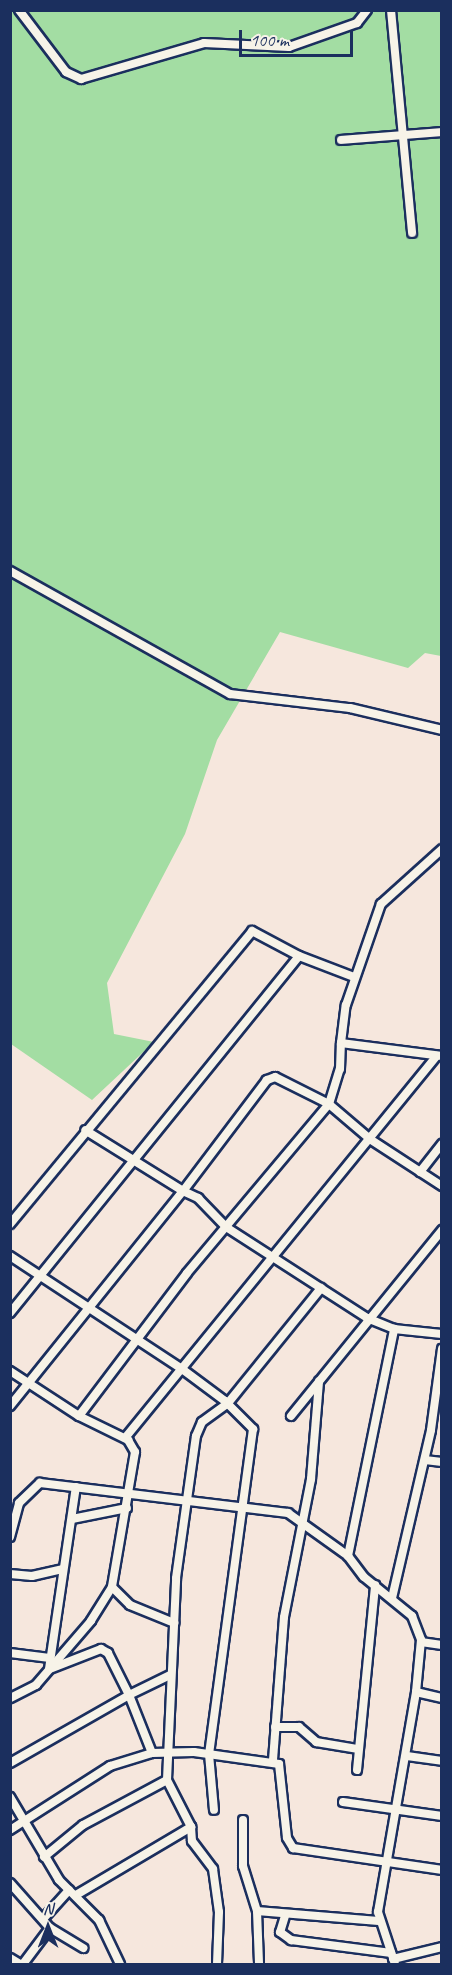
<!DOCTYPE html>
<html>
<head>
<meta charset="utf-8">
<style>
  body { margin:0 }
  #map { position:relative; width:452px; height:1975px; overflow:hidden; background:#f6e7dd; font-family:Caveat,sans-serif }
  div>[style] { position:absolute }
  .green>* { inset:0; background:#a3dda3 }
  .roads { filter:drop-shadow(2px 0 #1b2f5e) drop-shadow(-2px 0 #1b2f5e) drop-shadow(0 2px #1b2f5e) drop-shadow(0 -2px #1b2f5e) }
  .minor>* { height:8px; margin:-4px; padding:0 4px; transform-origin:4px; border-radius:4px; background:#f7f3e8 }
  span { translate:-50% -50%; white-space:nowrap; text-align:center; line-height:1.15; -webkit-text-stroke:5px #f7f3e8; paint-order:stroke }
  .frame { position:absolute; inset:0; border:12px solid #1b2f5e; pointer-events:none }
  .north { position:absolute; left:18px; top:1897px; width:60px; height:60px; -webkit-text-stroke:4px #f7f3e8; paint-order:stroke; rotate:0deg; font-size:16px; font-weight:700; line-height:24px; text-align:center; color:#1b2f5e }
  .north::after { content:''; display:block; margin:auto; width:21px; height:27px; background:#1b2f5e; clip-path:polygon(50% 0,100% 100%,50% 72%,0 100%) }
  .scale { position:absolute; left:239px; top:30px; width:114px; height:27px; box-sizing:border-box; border:3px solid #1b2f5e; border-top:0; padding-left:8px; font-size:18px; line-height:21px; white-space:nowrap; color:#1b2f5e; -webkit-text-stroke:4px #f7f3e8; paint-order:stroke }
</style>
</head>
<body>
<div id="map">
  <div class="green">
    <i style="clip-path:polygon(11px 11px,441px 11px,441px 656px,425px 653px,408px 668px,280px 632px,217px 740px,185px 834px,107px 983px,114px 1034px,154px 1042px,92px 1100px,11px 1044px)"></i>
  </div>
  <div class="roads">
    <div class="minor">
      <i style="left:19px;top:10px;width:78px;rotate:52.8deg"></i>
      <i style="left:66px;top:72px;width:17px;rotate:25deg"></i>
      <i style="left:81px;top:79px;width:128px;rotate:-16.3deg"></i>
      <i style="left:204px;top:43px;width:85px;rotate:2.7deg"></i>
      <i style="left:289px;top:47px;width:72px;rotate:-19.4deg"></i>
      <i style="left:357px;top:23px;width:16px;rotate:-52deg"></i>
      <i style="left:391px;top:10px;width:224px;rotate:84.6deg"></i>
      <i style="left:341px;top:140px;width:101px;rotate:-4.5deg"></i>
      <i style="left:10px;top:571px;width:252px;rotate:29.2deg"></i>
      <i style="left:230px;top:694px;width:121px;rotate:6.7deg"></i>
      <i style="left:350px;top:708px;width:95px;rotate:13.4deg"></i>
      <i style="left:341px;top:1043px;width:38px;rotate:-83deg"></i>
      <i style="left:346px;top:1005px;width:107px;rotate:-70.9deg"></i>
      <i style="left:381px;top:904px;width:82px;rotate:-42deg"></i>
      <i style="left:420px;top:1172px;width:36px;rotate:-52deg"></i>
      <i style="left:442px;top:1186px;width:86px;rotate:-146.9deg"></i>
      <i style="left:370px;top:1139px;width:54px;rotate:-139.5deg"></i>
      <i style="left:329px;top:1104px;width:60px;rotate:-153.4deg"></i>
      <i style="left:275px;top:1077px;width:9px;rotate:159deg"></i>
      <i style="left:267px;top:1080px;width:139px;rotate:127.1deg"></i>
      <i style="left:183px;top:1191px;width:17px;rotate:25deg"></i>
      <i style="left:198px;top:1198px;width:40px;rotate:46deg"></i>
      <i style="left:226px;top:1227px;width:168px;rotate:32.8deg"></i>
      <i style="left:367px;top:1318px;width:29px;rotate:22deg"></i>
      <i style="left:394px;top:1329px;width:48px;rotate:5.9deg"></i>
      <i style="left:10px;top:1224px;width:380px;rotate:-50.4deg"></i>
      <i style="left:252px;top:931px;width:53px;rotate:28deg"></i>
      <i style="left:10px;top:1256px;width:206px;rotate:33.3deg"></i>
      <i style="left:182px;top:1369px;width:54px;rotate:36.7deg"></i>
      <i style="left:225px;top:1401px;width:40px;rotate:45deg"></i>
      <i style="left:253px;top:1429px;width:328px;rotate:97.7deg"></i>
      <i style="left:209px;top:1754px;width:56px;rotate:84.9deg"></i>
      <i style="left:10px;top:1313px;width:459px;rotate:-51deg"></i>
      <i style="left:299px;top:956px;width:59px;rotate:20.9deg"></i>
      <i style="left:10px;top:1371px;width:82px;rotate:33.1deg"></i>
      <i style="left:79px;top:1416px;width:55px;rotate:26.1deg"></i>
      <i style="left:128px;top:1440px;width:14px;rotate:60deg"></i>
      <i style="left:135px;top:1452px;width:137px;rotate:99.7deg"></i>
      <i style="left:112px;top:1587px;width:40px;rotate:122deg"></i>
      <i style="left:91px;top:1621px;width:84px;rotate:130.7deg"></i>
      <i style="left:36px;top:1685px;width:29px;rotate:153deg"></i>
      <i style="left:10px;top:1406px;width:276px;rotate:-51.2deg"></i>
      <i style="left:183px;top:1191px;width:115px;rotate:-148.1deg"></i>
      <i style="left:79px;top:1416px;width:179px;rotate:-52.9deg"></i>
      <i style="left:187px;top:1273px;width:221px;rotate:-50deg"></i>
      <i style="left:329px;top:1104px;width:37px;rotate:-73deg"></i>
      <i style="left:340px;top:1069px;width:26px;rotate:-88deg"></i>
      <i style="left:341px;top:1043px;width:102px;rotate:7.3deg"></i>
      <i style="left:291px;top:1416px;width:240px;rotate:-50.9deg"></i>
      <i style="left:125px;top:1438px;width:493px;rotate:-50.8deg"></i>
      <i style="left:425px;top:1460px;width:17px;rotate:7deg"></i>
      <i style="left:72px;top:1519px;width:56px;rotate:-11.3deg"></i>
      <i style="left:10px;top:1537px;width:35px;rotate:-75deg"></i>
      <i style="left:19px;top:1503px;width:29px;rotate:-44deg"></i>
      <i style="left:40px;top:1483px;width:250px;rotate:6.9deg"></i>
      <i style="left:288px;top:1513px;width:74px;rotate:35.6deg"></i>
      <i style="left:348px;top:1556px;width:26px;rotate:53deg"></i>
      <i style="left:364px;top:1577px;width:62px;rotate:39.1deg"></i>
      <i style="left:412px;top:1616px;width:26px;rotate:69deg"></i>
      <i style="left:421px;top:1640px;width:52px;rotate:95.5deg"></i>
      <i style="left:416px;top:1692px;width:27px;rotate:13deg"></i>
      <i style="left:348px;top:1556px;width:232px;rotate:-78.5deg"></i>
      <i style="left:10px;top:1574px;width:22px;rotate:5deg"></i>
      <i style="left:32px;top:1576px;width:31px;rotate:-13deg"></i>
      <i style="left:112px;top:1587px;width:25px;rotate:45deg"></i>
      <i style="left:130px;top:1605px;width:48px;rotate:22.2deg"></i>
      <i style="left:392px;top:1598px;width:172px;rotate:-76.9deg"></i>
      <i style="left:431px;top:1430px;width:82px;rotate:-82.3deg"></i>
      <i style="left:421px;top:1642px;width:21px;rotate:8deg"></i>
      <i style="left:10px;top:1653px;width:40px;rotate:7.1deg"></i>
      <i style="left:49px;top:1669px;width:184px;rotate:-81.6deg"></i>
      <i style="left:275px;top:1727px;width:24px"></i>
      <i style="left:299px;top:1727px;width:23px;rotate:41deg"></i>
      <i style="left:316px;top:1742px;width:43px;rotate:9.5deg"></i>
      <i style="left:152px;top:1753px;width:62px;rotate:-111.6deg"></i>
      <i style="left:129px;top:1695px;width:46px;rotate:-26deg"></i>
      <i style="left:407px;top:1756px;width:35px;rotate:8deg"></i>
      <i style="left:273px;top:1760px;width:143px;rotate:-85.6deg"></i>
      <i style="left:284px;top:1617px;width:141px;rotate:-78.9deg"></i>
      <i style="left:311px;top:1479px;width:98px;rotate:-85.3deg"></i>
      <i style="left:10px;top:1763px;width:137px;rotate:-29.7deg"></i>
      <i style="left:129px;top:1695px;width:47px;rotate:-116.6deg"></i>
      <i style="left:108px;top:1653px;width:8px;rotate:-150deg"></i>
      <i style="left:101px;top:1649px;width:53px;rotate:158.8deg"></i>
      <i style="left:357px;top:1770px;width:186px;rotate:-84.4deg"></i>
      <i style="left:167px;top:1780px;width:53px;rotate:62.9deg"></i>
      <i style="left:191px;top:1827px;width:14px;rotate:86deg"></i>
      <i style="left:192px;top:1841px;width:35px;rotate:53deg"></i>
      <i style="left:213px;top:1869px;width:43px;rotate:82.1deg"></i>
      <i style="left:219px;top:1912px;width:52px;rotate:92.2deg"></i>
      <i style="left:10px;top:1797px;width:96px;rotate:59.4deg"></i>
      <i style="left:59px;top:1880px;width:57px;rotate:45deg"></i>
      <i style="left:99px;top:1920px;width:49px;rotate:64.5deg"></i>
      <i style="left:343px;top:1802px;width:100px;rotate:8deg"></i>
      <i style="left:243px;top:1820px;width:46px;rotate:90deg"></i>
      <i style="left:243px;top:1866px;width:47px;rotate:72.7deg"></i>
      <i style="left:257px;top:1911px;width:53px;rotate:87.8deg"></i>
      <i style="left:10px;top:1830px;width:119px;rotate:-32.6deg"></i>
      <i style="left:110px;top:1766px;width:44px;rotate:-17.2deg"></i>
      <i style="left:152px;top:1753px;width:42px;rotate:-1.4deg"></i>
      <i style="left:194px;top:1752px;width:86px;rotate:8deg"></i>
      <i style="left:279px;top:1764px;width:74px;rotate:83.8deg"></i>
      <i style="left:287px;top:1838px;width:12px;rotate:59deg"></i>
      <i style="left:293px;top:1848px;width:151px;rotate:8.4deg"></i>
      <i style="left:44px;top:1857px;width:50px;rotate:-39.4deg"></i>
      <i style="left:83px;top:1825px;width:95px;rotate:-28.2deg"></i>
      <i style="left:167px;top:1780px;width:202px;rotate:-87.4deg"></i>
      <i style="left:176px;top:1578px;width:143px;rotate:-82deg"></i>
      <i style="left:196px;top:1436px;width:15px;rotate:-67deg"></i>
      <i style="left:202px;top:1422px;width:32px;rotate:-36deg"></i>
      <i style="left:228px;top:1403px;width:148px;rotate:-51deg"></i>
      <i style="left:10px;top:1883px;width:60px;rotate:48.4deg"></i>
      <i style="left:50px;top:1928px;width:45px;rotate:126.9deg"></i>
      <i style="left:76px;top:1895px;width:134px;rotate:-30.6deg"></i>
      <i style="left:257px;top:1911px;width:122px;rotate:4.7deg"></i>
      <i style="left:285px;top:1916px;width:17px;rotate:107deg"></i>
      <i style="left:280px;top:1932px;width:14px;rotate:36deg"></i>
      <i style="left:291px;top:1940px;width:101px;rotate:7.4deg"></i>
      <i style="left:43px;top:1919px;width:39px;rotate:-48deg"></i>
      <i style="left:50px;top:1928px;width:39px;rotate:31deg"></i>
      <i style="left:10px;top:1958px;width:12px;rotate:31deg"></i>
      <i style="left:393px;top:1959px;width:50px;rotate:-13.8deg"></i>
      <i style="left:395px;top:1964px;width:55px;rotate:-108.1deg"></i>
      <i style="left:378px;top:1912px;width:223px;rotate:-80.2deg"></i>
    </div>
  </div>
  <div class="frame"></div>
  <div class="north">N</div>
  <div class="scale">100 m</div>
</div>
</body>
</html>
